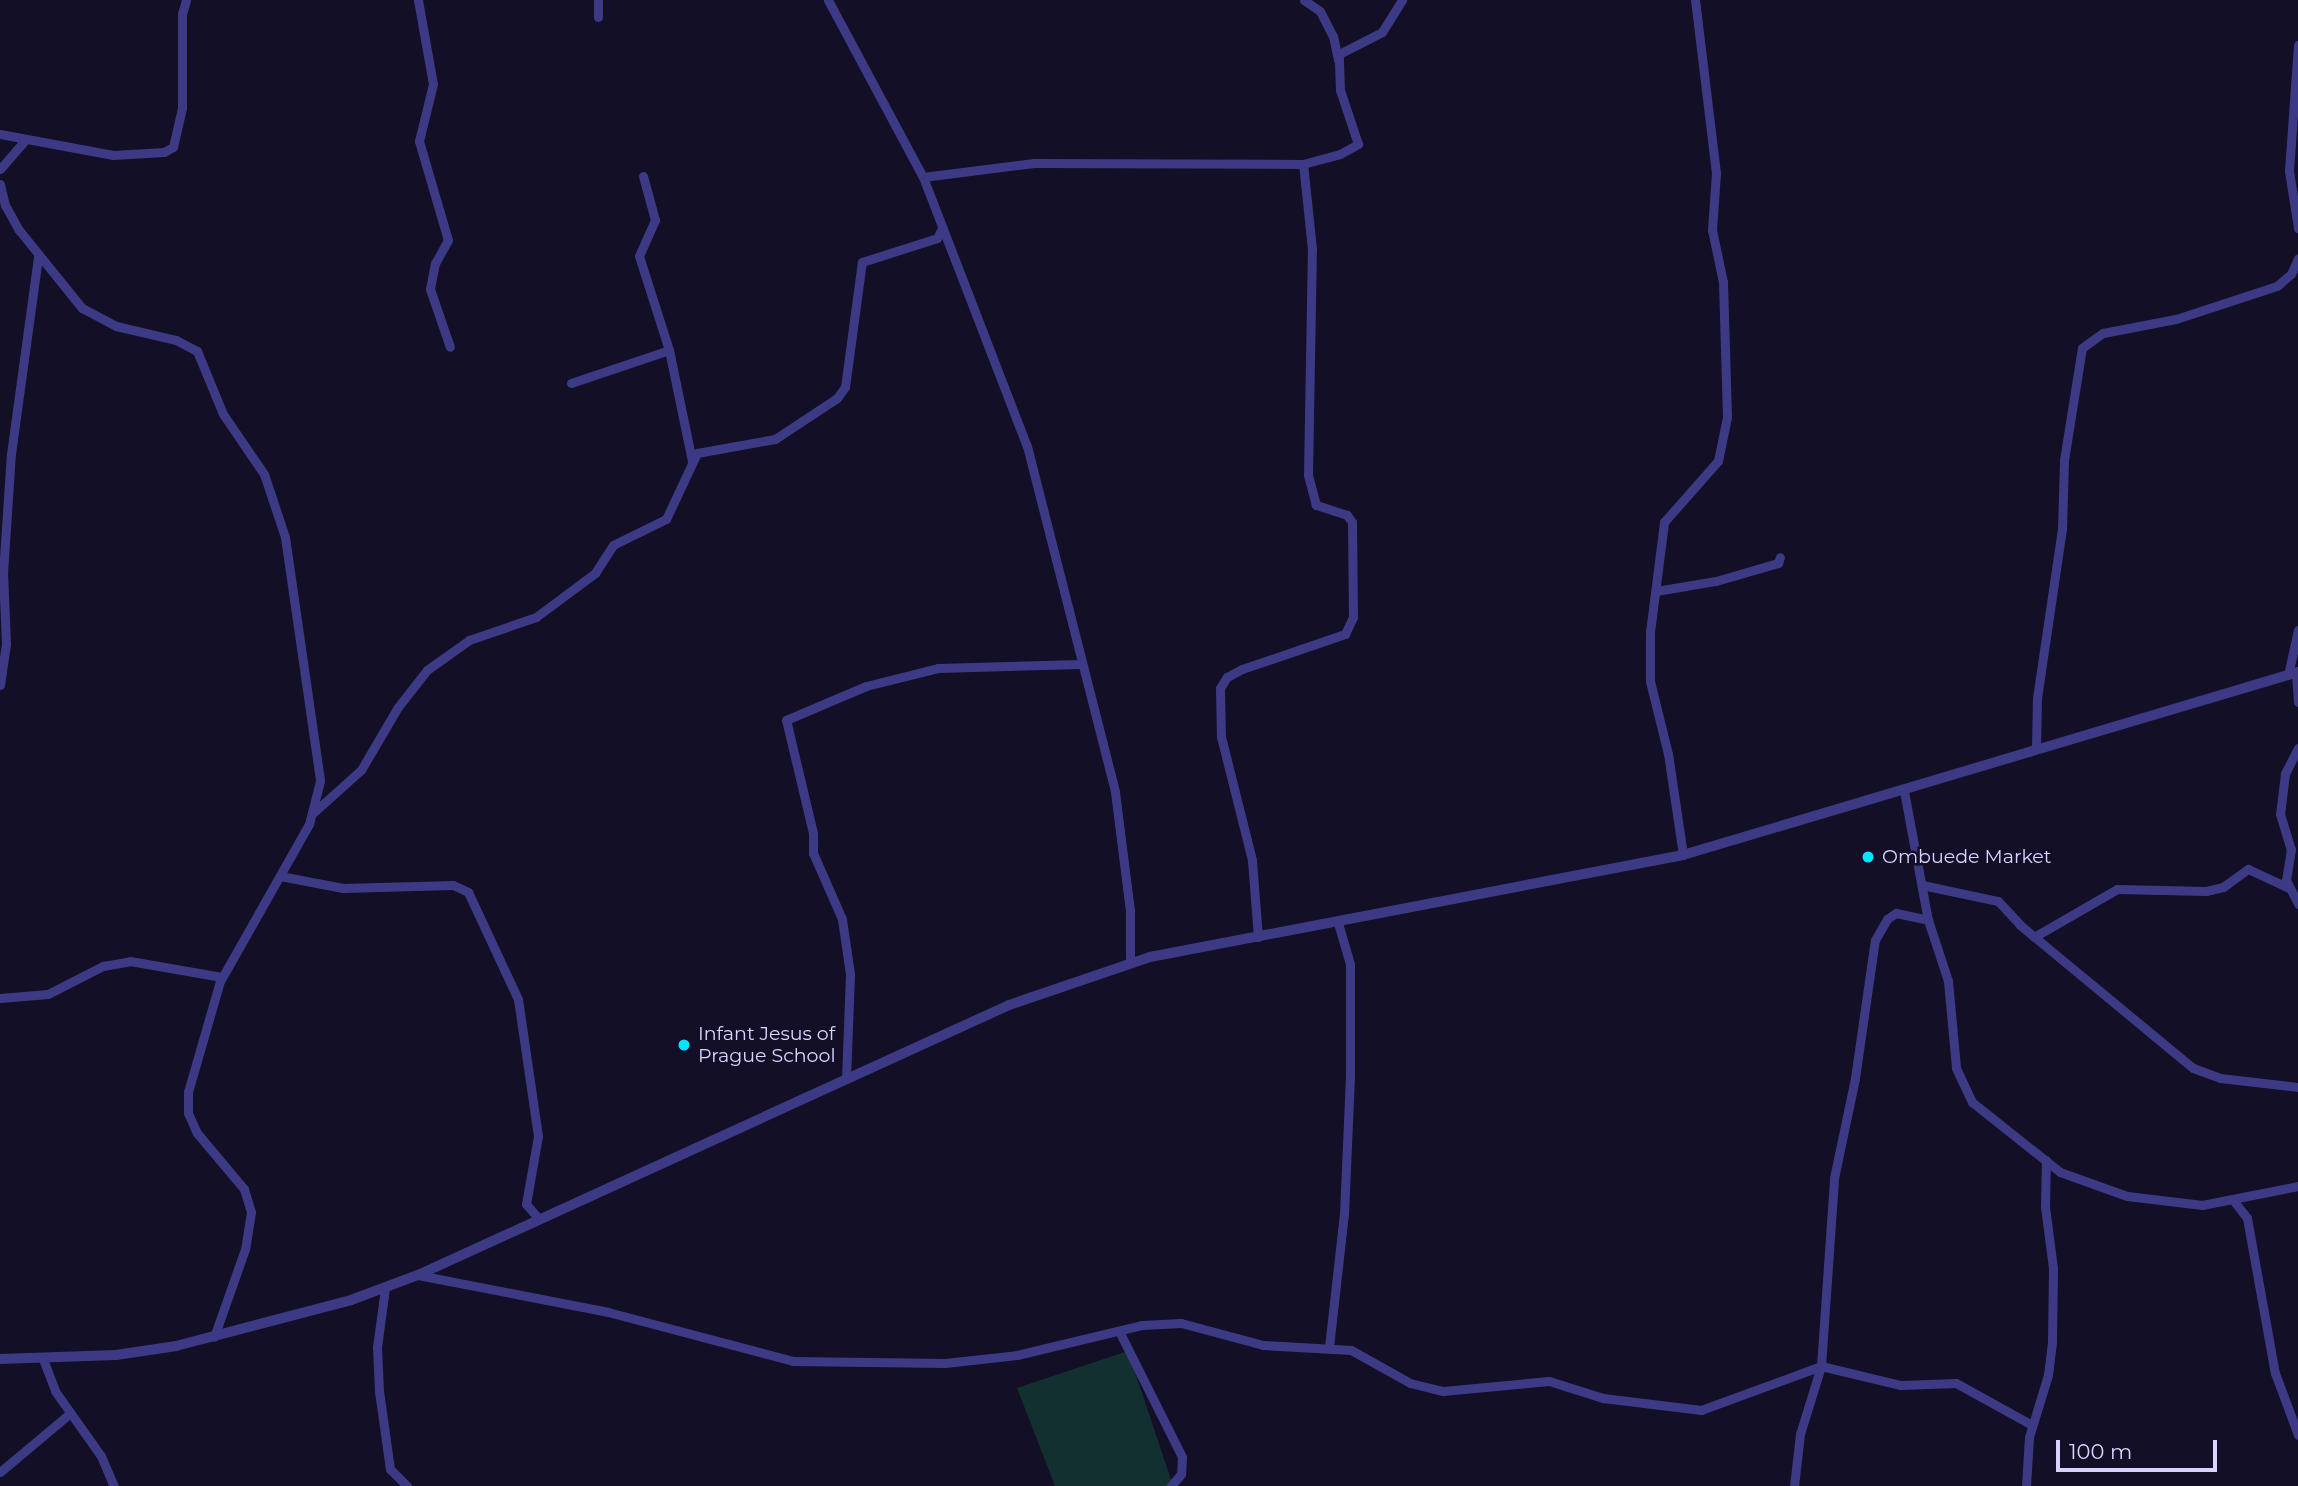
<!DOCTYPE html>
<html>
<head>
<meta charset="utf-8">
<style>
  body { margin:0 }
  #map { position:relative; width:2298px; height:1486px; overflow:hidden; background:#130f26; font-family:Montserrat,sans-serif }
  div>[style] { position:absolute }
  .green>* { inset:0; background:#12302f }
  .minor>* { height:9px; margin:-4.5px; padding:0 4.5px; transform-origin:4.5px; border-radius:4.5px; background:#3d3a85 }
  .tertiary>* { height:10px; margin:-5px; padding:0 5px; transform-origin:5px; border-radius:5px; background:#3d3a85 }
  .dots>* { width:19px; height:19px; translate:-50% -50%; box-sizing:border-box; border:4px solid #130f26; border-radius:50% }
  span { translate:-50% -50%; white-space:nowrap; text-align:center; line-height:1.15; -webkit-text-stroke:5px #130f26; paint-order:stroke }
  .poi-label { font-size:19px; color:#d9d4ff }
  .left { translate:0 -50%; text-align:left }
  .scale { position:absolute; left:2056px; top:1440px; width:161px; height:32px; box-sizing:border-box; border:4px solid #d9d4ff; border-top:0; padding-left:9px; font-size:21px; line-height:24px; white-space:nowrap; color:#d9d4ff; -webkit-text-stroke:5px #130f26; paint-order:stroke }
</style>
</head>
<body>
<div id="map">
  <div class="green">
    <i style="clip-path:polygon(1128px 1351px,1173px 1486px,1055px 1486px,1017px 1388px)"></i>
  </div>
  <div class="minor">
    <i style="left:418px;top:0;width:85px;rotate:79.9deg"></i>
    <i style="left:433px;top:84px;width:59px;rotate:103.8deg"></i>
    <i style="left:419px;top:141px;width:103px;rotate:73.7deg"></i>
    <i style="left:448px;top:240px;width:26px;rotate:119deg"></i>
    <i style="left:435px;top:263px;width:26px;rotate:101deg"></i>
    <i style="left:430px;top:289px;width:61px;rotate:71deg"></i>
    <i style="left:598px;top:0;width:17px;rotate:90deg"></i>
    <i style="left:828px;top:0;width:201px;rotate:61.8deg"></i>
    <i style="left:923px;top:177px;width:288px;rotate:68.9deg"></i>
    <i style="left:1027px;top:446px;width:357px;rotate:75.7deg"></i>
    <i style="left:1115px;top:792px;width:119px;rotate:82.8deg"></i>
    <i style="left:1130px;top:910px;width:53px;rotate:90deg"></i>
    <i style="left:1304px;top:0;width:19px;rotate:35deg"></i>
    <i style="left:1320px;top:11px;width:28px;rotate:63deg"></i>
    <i style="left:1333px;top:36px;width:25px;rotate:78deg"></i>
    <i style="left:2298px;top:45px;width:126px;rotate:94.1deg"></i>
    <i style="left:2289px;top:171px;width:58px;rotate:81deg"></i>
    <i style="left:0;top:134px;width:115px;rotate:10.5deg"></i>
    <i style="left:113px;top:155px;width:51px;rotate:-3.4deg"></i>
    <i style="left:164px;top:152px;width:10px;rotate:-29deg"></i>
    <i style="left:173px;top:147px;width:40px;rotate:-77deg"></i>
    <i style="left:182px;top:108px;width:94px;rotate:-90deg"></i>
    <i style="left:182px;top:14px;width:15px;rotate:-74deg"></i>
    <i style="left:0;top:169px;width:37px;rotate:-49deg"></i>
    <i style="left:643px;top:176px;width:46px;rotate:74.7deg"></i>
    <i style="left:655px;top:220px;width:39px;rotate:114deg"></i>
    <i style="left:639px;top:256px;width:99px;rotate:72.3deg"></i>
    <i style="left:669px;top:350px;width:113px;rotate:78.3deg"></i>
    <i style="left:923px;top:177px;width:112px;rotate:-7.2deg"></i>
    <i style="left:1034px;top:163px;width:269px;rotate:0.2deg"></i>
    <i style="left:1303px;top:164px;width:38px;rotate:-15deg"></i>
    <i style="left:1340px;top:154px;width:21px;rotate:-29deg"></i>
    <i style="left:1358px;top:144px;width:57px;rotate:-108.4deg"></i>
    <i style="left:1340px;top:90px;width:36px;rotate:-92deg"></i>
    <i style="left:1339px;top:54px;width:48px;rotate:-27.1deg"></i>
    <i style="left:1382px;top:32px;width:38px;rotate:-58deg"></i>
    <i style="left:0;top:184px;width:22px;rotate:77deg"></i>
    <i style="left:5px;top:205px;width:29px;rotate:61deg"></i>
    <i style="left:19px;top:230px;width:100px;rotate:51.1deg"></i>
    <i style="left:82px;top:308px;width:38px;rotate:28deg"></i>
    <i style="left:116px;top:326px;width:62px;rotate:13.1deg"></i>
    <i style="left:176px;top:340px;width:24px;rotate:28deg"></i>
    <i style="left:197px;top:351px;width:68px;rotate:67.6deg"></i>
    <i style="left:223px;top:414px;width:73px;rotate:55.7deg"></i>
    <i style="left:264px;top:474px;width:66px;rotate:71.6deg"></i>
    <i style="left:285px;top:537px;width:246px;rotate:81.8deg"></i>
    <i style="left:320px;top:781px;width:44px;rotate:104.3deg"></i>
    <i style="left:309px;top:824px;width:180px;rotate:119.5deg"></i>
    <i style="left:220px;top:981px;width:116px;rotate:106.1deg"></i>
    <i style="left:188px;top:1092px;width:21px;rotate:90deg"></i>
    <i style="left:188px;top:1113px;width:22px;rotate:66deg"></i>
    <i style="left:197px;top:1133px;width:73px;rotate:50deg"></i>
    <i style="left:244px;top:1189px;width:24px;rotate:73deg"></i>
    <i style="left:251px;top:1212px;width:37px;rotate:99deg"></i>
    <i style="left:245px;top:1249px;width:93px;rotate:109.4deg"></i>
    <i style="left:571px;top:383px;width:103px;rotate:-18.6deg"></i>
    <i style="left:1656px;top:591px;width:61px;rotate:-9.5deg"></i>
    <i style="left:1716px;top:581px;width:65px;rotate:-16.2deg"></i>
    <i style="left:1778px;top:563px;width:6px;rotate:-72deg"></i>
    <i style="left:2296px;top:673px;width:29px;rotate:86deg"></i>
    <i style="left:2288px;top:675px;width:46px;rotate:-77.5deg"></i>
    <i style="left:0;top:685px;width:41px;rotate:-81.7deg"></i>
    <i style="left:6px;top:644px;width:71px;rotate:-92.4deg"></i>
    <i style="left:3px;top:573px;width:119px;rotate:-86.2deg"></i>
    <i style="left:11px;top:454px;width:200px;rotate:-82.2deg"></i>
    <i style="left:2036px;top:748px;width:50px;rotate:-88.9deg"></i>
    <i style="left:2037px;top:698px;width:171px;rotate:-81.6deg"></i>
    <i style="left:2062px;top:529px;width:69px;rotate:-88.3deg"></i>
    <i style="left:2064px;top:460px;width:113px;rotate:-80.9deg"></i>
    <i style="left:2082px;top:348px;width:26px;rotate:-36deg"></i>
    <i style="left:2103px;top:333px;width:74px;rotate:-10.9deg"></i>
    <i style="left:2176px;top:319px;width:106px;rotate:-18.1deg"></i>
    <i style="left:2277px;top:286px;width:18px;rotate:-41deg"></i>
    <i style="left:2291px;top:274px;width:17px;rotate:-66deg"></i>
    <i style="left:2298px;top:748px;width:29px;rotate:117deg"></i>
    <i style="left:2285px;top:774px;width:40px;rotate:97.1deg"></i>
    <i style="left:2280px;top:814px;width:37px;rotate:73deg"></i>
    <i style="left:2291px;top:849px;width:31px;rotate:99deg"></i>
    <i style="left:2286px;top:880px;width:27px;rotate:63deg"></i>
    <i style="left:1904px;top:791px;width:131px;rotate:79.5deg"></i>
    <i style="left:1928px;top:920px;width:64px;rotate:71.8deg"></i>
    <i style="left:1948px;top:981px;width:87px;rotate:84.7deg"></i>
    <i style="left:1956px;top:1068px;width:38px;rotate:65deg"></i>
    <i style="left:1972px;top:1102px;width:112px;rotate:38.5deg"></i>
    <i style="left:2060px;top:1172px;width:71px;rotate:19.7deg"></i>
    <i style="left:2127px;top:1196px;width:76px;rotate:6.8deg"></i>
    <i style="left:2202px;top:1205px;width:98px;rotate:-11.2deg"></i>
    <i style="left:313px;top:813px;width:64px;rotate:-41.9deg"></i>
    <i style="left:361px;top:770px;width:73px;rotate:-59.6deg"></i>
    <i style="left:398px;top:707px;width:47px;rotate:-51.9deg"></i>
    <i style="left:427px;top:670px;width:52px;rotate:-35.5deg"></i>
    <i style="left:469px;top:640px;width:71px;rotate:-18.9deg"></i>
    <i style="left:536px;top:617px;width:74px;rotate:-36.7deg"></i>
    <i style="left:595px;top:573px;width:33px;rotate:-57deg"></i>
    <i style="left:613px;top:545px;width:59px;rotate:-26.1deg"></i>
    <i style="left:666px;top:519px;width:73px;rotate:-64.8deg"></i>
    <i style="left:697px;top:453px;width:79px;rotate:-10.2deg"></i>
    <i style="left:775px;top:439px;width:74px;rotate:-33.5deg"></i>
    <i style="left:837px;top:398px;width:14px;rotate:-54deg"></i>
    <i style="left:845px;top:387px;width:126px;rotate:-82.3deg"></i>
    <i style="left:862px;top:262px;width:79px;rotate:-17.7deg"></i>
    <i style="left:937px;top:238px;width:11px;rotate:-63deg"></i>
    <i style="left:1683px;top:855px;width:102px;rotate:-98.4deg"></i>
    <i style="left:1668px;top:754px;width:75px;rotate:-103.9deg"></i>
    <i style="left:1650px;top:681px;width:49px;rotate:-90deg"></i>
    <i style="left:1650px;top:632px;width:111px;rotate:-82.7deg"></i>
    <i style="left:1664px;top:522px;width:81px;rotate:-48.5deg"></i>
    <i style="left:1718px;top:461px;width:45px;rotate:-78.4deg"></i>
    <i style="left:1727px;top:417px;width:135px;rotate:-91.7deg"></i>
    <i style="left:1723px;top:282px;width:53px;rotate:-101.9deg"></i>
    <i style="left:1712px;top:230px;width:57px;rotate:-86deg"></i>
    <i style="left:1716px;top:173px;width:174px;rotate:-96.9deg"></i>
    <i style="left:280px;top:876px;width:64px;rotate:10.8deg"></i>
    <i style="left:343px;top:888px;width:110px;rotate:-1.6deg"></i>
    <i style="left:453px;top:885px;width:17px;rotate:25deg"></i>
    <i style="left:468px;top:892px;width:118px;rotate:65deg"></i>
    <i style="left:518px;top:999px;width:138px;rotate:81.7deg"></i>
    <i style="left:538px;top:1136px;width:69px;rotate:100deg"></i>
    <i style="left:526px;top:1204px;width:20px;rotate:49deg"></i>
    <i style="left:1922px;top:885px;width:78px;rotate:11.9deg"></i>
    <i style="left:1998px;top:901px;width:33px;rotate:47deg"></i>
    <i style="left:2020px;top:925px;width:224px;rotate:39.6deg"></i>
    <i style="left:2193px;top:1068px;width:29px;rotate:20deg"></i>
    <i style="left:2220px;top:1078px;width:79px;rotate:6.6deg"></i>
    <i style="left:1258px;top:937px;width:77px;rotate:-94.5deg"></i>
    <i style="left:1252px;top:860px;width:127px;rotate:-104.1deg"></i>
    <i style="left:1221px;top:737px;width:49px;rotate:-91.2deg"></i>
    <i style="left:1220px;top:688px;width:13px;rotate:-58deg"></i>
    <i style="left:1227px;top:677px;width:17px;rotate:-28deg"></i>
    <i style="left:1242px;top:669px;width:109px;rotate:-18.8deg"></i>
    <i style="left:1345px;top:634px;width:19px;rotate:-65deg"></i>
    <i style="left:1353px;top:617px;width:95px;rotate:-90.6deg"></i>
    <i style="left:1352px;top:522px;width:9px;rotate:-126deg"></i>
    <i style="left:1347px;top:515px;width:33px;rotate:-162deg"></i>
    <i style="left:1316px;top:505px;width:31px;rotate:-105deg"></i>
    <i style="left:1308px;top:475px;width:226px;rotate:-89deg"></i>
    <i style="left:1312px;top:249px;width:85px;rotate:-96deg"></i>
    <i style="left:2034px;top:937px;width:96px;rotate:-30deg"></i>
    <i style="left:2117px;top:889px;width:89px;rotate:1.3deg"></i>
    <i style="left:2206px;top:891px;width:17px;rotate:-13deg"></i>
    <i style="left:2223px;top:887px;width:31px;rotate:-36deg"></i>
    <i style="left:2248px;top:869px;width:45px;rotate:24.9deg"></i>
    <i style="left:0;top:998px;width:48px;rotate:-4.8deg"></i>
    <i style="left:48px;top:994px;width:62px;rotate:-27deg"></i>
    <i style="left:103px;top:966px;width:27px;rotate:-10deg"></i>
    <i style="left:130px;top:961px;width:93px;rotate:9.9deg"></i>
    <i style="left:846px;top:1079px;width:105px;rotate:-87.8deg"></i>
    <i style="left:850px;top:974px;width:56px;rotate:-98.3deg"></i>
    <i style="left:842px;top:919px;width:72px;rotate:-113.7deg"></i>
    <i style="left:813px;top:853px;width:20px;rotate:-90deg"></i>
    <i style="left:813px;top:833px;width:116px;rotate:-103.4deg"></i>
    <i style="left:786px;top:720px;width:87px;rotate:-23deg"></i>
    <i style="left:866px;top:686px;width:74px;rotate:-14deg"></i>
    <i style="left:938px;top:668px;width:142px;rotate:-1.6deg"></i>
    <i style="left:2233px;top:1200px;width:23px;rotate:52deg"></i>
    <i style="left:2247px;top:1218px;width:158px;rotate:79.8deg"></i>
    <i style="left:2275px;top:1373px;width:66px;rotate:69.6deg"></i>
    <i style="left:418px;top:1275px;width:194px;rotate:11deg"></i>
    <i style="left:608px;top:1312px;width:191px;rotate:14.8deg"></i>
    <i style="left:793px;top:1361px;width:152px;rotate:0.8deg"></i>
    <i style="left:945px;top:1363px;width:72px;rotate:-6.3deg"></i>
    <i style="left:1017px;top:1355px;width:129px;rotate:-13.5deg"></i>
    <i style="left:1142px;top:1325px;width:39px;rotate:-3deg"></i>
    <i style="left:1181px;top:1323px;width:85px;rotate:15deg"></i>
    <i style="left:1263px;top:1345px;width:88px;rotate:3.3deg"></i>
    <i style="left:1351px;top:1350px;width:68px;rotate:29.2deg"></i>
    <i style="left:1410px;top:1383px;width:34px;rotate:14deg"></i>
    <i style="left:1443px;top:1391px;width:106px;rotate:-5.4deg"></i>
    <i style="left:1549px;top:1381px;width:57px;rotate:17.5deg"></i>
    <i style="left:1603px;top:1398px;width:99px;rotate:7deg"></i>
    <i style="left:1701px;top:1410px;width:128px;rotate:-20.1deg"></i>
    <i style="left:1821px;top:1366px;width:82px;rotate:13.4deg"></i>
    <i style="left:1901px;top:1385px;width:55px;rotate:-2.1deg"></i>
    <i style="left:1956px;top:1383px;width:87px;rotate:28.9deg"></i>
    <i style="left:385px;top:1288px;width:60px;rotate:97.7deg"></i>
    <i style="left:377px;top:1347px;width:44px;rotate:87.4deg"></i>
    <i style="left:379px;top:1391px;width:79px;rotate:82deg"></i>
    <i style="left:390px;top:1469px;width:24px;rotate:45deg"></i>
    <i style="left:1119px;top:1331px;width:141px;rotate:63.4deg"></i>
    <i style="left:1182px;top:1457px;width:17px;rotate:93deg"></i>
    <i style="left:1181px;top:1474px;width:16px;rotate:130deg"></i>
    <i style="left:1329px;top:1347px;width:134px;rotate:-83.6deg"></i>
    <i style="left:1344px;top:1214px;width:140px;rotate:-87.5deg"></i>
    <i style="left:1350px;top:1074px;width:110px;rotate:-90deg"></i>
    <i style="left:1350px;top:964px;width:43px;rotate:-106.3deg"></i>
    <i style="left:43px;top:1359px;width:34px;rotate:69deg"></i>
    <i style="left:55px;top:1391px;width:80px;rotate:54.7deg"></i>
    <i style="left:101px;top:1456px;width:33px;rotate:67deg"></i>
    <i style="left:0;top:1472px;width:90px;rotate:-40deg"></i>
    <i style="left:1794px;top:1486px;width:52px;rotate:-83.4deg"></i>
    <i style="left:1800px;top:1434px;width:71px;rotate:-72.8deg"></i>
    <i style="left:1821px;top:1366px;width:188px;rotate:-86deg"></i>
    <i style="left:1834px;top:1178px;width:102px;rotate:-78.1deg"></i>
    <i style="left:1855px;top:1078px;width:139px;rotate:-81.8deg"></i>
    <i style="left:1875px;top:940px;width:24px;rotate:-60deg"></i>
    <i style="left:1887px;top:919px;width:11px;rotate:-34deg"></i>
    <i style="left:1896px;top:913px;width:33px;rotate:12deg"></i>
    <i style="left:2026px;top:1486px;width:49px;rotate:-86.5deg"></i>
    <i style="left:2029px;top:1437px;width:65px;rotate:-73deg"></i>
    <i style="left:2048px;top:1375px;width:34px;rotate:-83deg"></i>
    <i style="left:2052px;top:1341px;width:73px;rotate:-89.2deg"></i>
    <i style="left:2053px;top:1268px;width:63px;rotate:-97.4deg"></i>
    <i style="left:2045px;top:1206px;width:46px;rotate:-88.8deg"></i>
  </div>
  <div class="tertiary">
    <i style="left:0;top:1359px;width:116px;rotate:-2deg"></i>
    <i style="left:116px;top:1355px;width:61px;rotate:-8.5deg"></i>
    <i style="left:176px;top:1346px;width:181px;rotate:-14.7deg"></i>
    <i style="left:351px;top:1300px;width:72px;rotate:-20.5deg"></i>
    <i style="left:418px;top:1275px;width:650px;rotate:-24.55deg"></i>
    <i style="left:1009px;top:1005px;width:149px;rotate:-18.8deg"></i>
    <i style="left:1150px;top:957px;width:543px;rotate:-10.83deg"></i>
    <i style="left:1683px;top:855px;width:642px;rotate:-16.57deg"></i>
  </div>
  <div class="dots">
    <i style="left:1868px;top:857px;background:#00e5ff"></i>
    <i style="left:684px;top:1045px;background:#00e5ff"></i>
  </div>
  <div class="poi-label">
    <span class="left" style="left:1882px;top:857px">Ombuede Market</span>
    <span class="left" style="left:698px;top:1045px">Infant Jesus of<br>Prague School</span>
  </div>
  <div class="scale">100 m</div>
</div>
</body>
</html>
